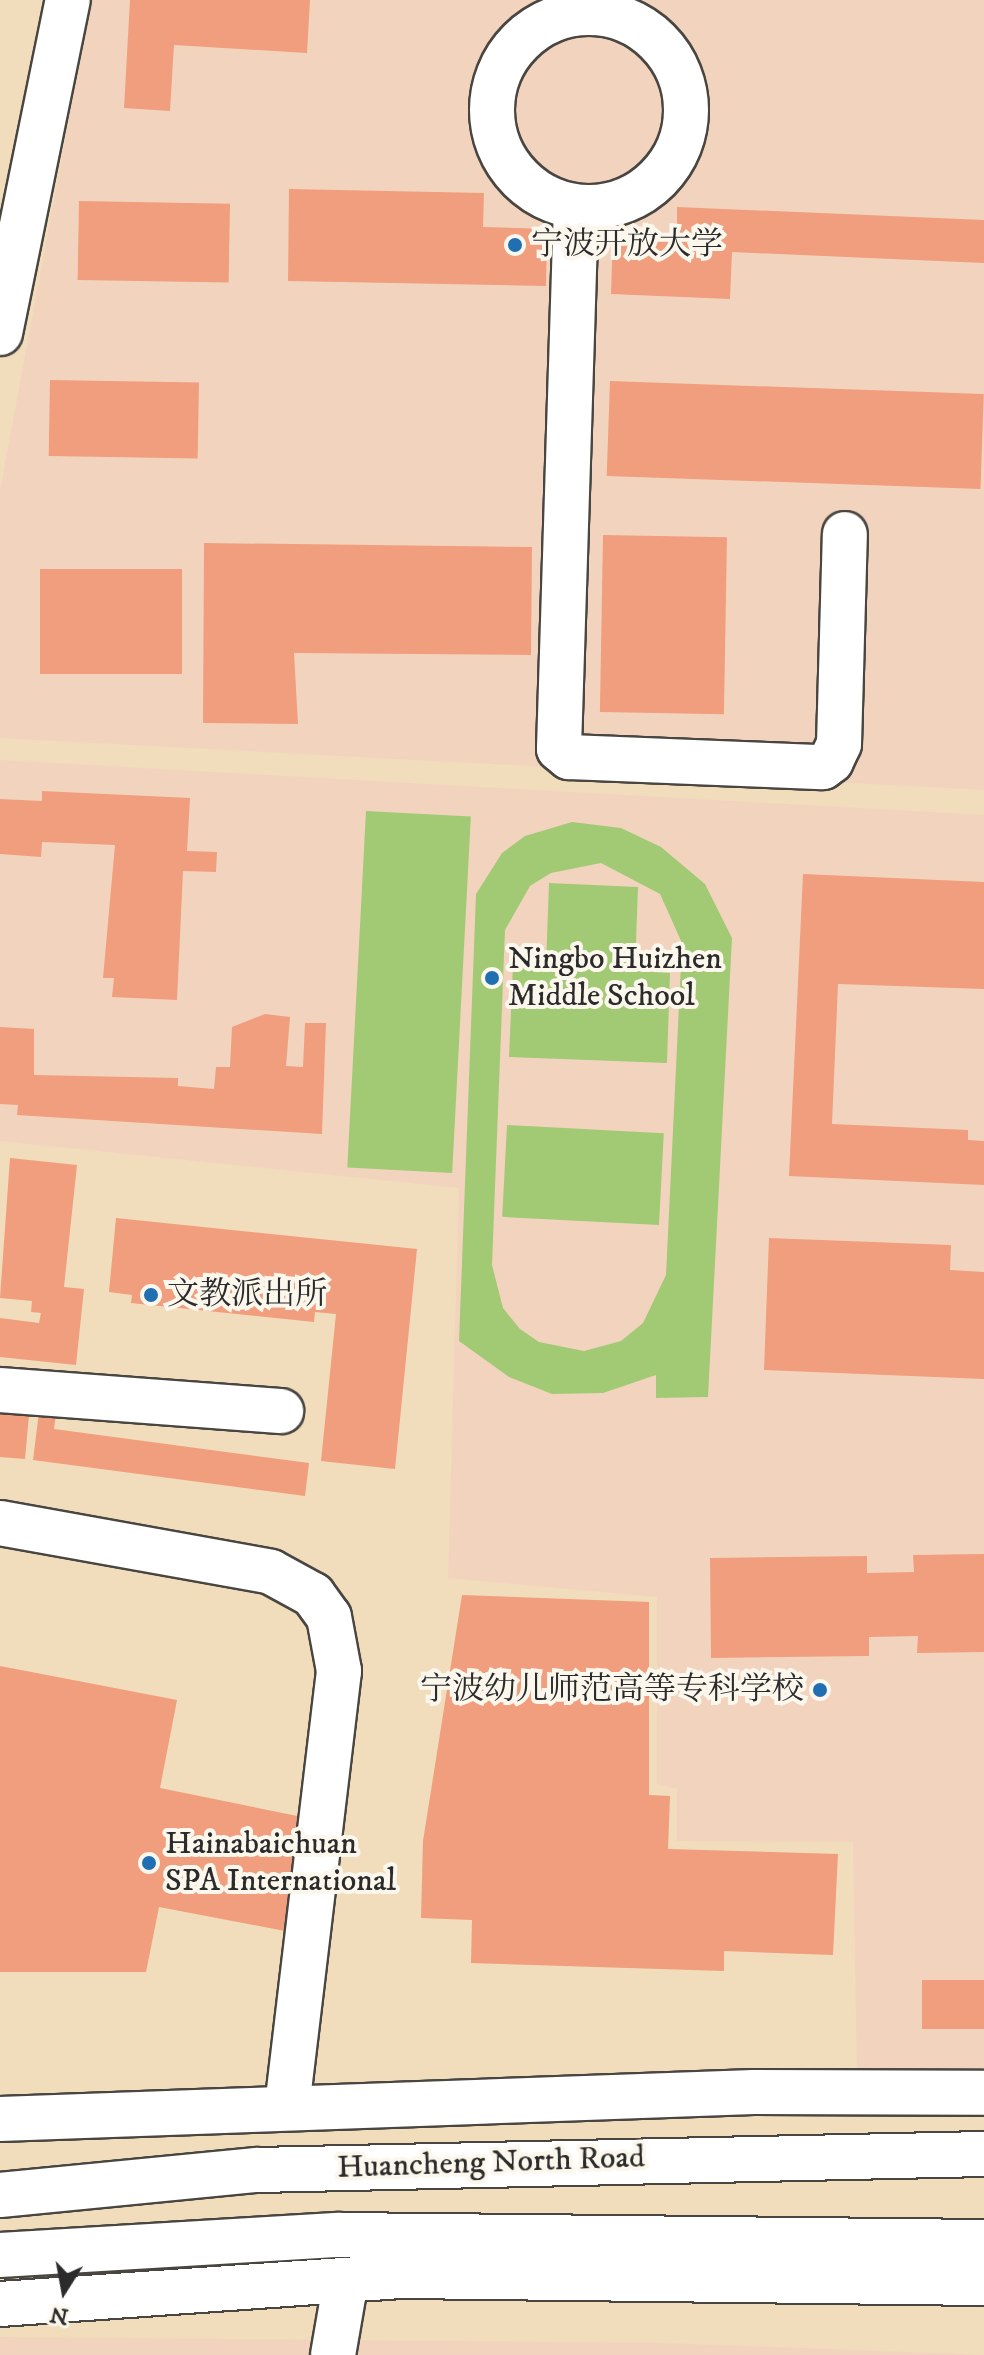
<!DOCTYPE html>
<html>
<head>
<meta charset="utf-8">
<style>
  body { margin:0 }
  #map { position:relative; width:984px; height:2355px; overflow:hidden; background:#f1dcbc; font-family:"IM FELL DW Pica","Noto Serif SC",serif }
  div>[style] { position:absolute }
  .built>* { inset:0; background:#f2d4be }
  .green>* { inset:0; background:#a2ca75; transform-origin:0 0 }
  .building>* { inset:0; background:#f09e7d; transform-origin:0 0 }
  .roads { filter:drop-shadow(2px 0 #494641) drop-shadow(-2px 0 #494641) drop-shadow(0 2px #494641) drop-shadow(0 -2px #494641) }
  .minor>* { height:44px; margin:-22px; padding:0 22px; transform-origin:22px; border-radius:22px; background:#fff }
  .minor>.ring { margin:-22px; padding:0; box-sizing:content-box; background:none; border:44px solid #fff; border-radius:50% }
  .major>* { height:44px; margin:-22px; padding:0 22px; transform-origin:22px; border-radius:22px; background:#fff }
  .dots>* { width:22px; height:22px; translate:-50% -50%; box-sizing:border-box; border:4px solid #fbf7ec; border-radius:50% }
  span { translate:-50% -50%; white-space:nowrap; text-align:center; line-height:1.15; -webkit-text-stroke:8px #fbf7ec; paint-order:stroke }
  .poi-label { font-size:32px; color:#2b2b2b }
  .left { translate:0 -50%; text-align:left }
  .right { translate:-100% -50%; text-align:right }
  .street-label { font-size:32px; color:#2b2b2b }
  .north { position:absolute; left:24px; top:2251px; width:80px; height:80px; -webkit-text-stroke:6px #fbf7ec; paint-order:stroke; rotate:191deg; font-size:22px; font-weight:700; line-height:32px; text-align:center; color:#2b2b2b }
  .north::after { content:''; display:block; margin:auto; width:28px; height:36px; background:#2b2b2b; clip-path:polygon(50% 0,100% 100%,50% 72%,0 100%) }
</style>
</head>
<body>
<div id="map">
  <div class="built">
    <i style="clip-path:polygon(91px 0,984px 0,984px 790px,0 738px,0 491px)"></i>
    <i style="clip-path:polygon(0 760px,984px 815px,984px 2076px,857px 2078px,853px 1842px,677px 1841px,677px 1789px,657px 1784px,657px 1597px,448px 1578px,459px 1188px,0 1141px)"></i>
    <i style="clip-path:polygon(0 2337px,666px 2343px,984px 2355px,0 2355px)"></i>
  </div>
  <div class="green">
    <i style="left:366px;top:811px;width:105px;height:357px;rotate:3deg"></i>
    <i style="clip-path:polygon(evenodd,572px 822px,621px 828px,661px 847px,705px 884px,732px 938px,708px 1397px,656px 1398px,656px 1375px,603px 1393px,552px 1394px,509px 1377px,459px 1341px,476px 894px,502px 853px,525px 836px,572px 822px,601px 863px,660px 894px,682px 943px,666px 1275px,643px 1323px,621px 1341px,584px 1351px,539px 1342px,520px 1329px,503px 1308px,492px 1265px,505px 930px,530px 886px,551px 873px,601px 863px)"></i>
    <i style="clip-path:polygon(549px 883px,638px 887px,635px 971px,670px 973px,667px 1063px,509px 1057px,513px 965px,546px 965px)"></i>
    <i style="left:507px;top:1125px;width:157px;height:92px;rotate:3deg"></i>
  </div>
  <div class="building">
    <i style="clip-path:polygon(130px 0,310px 0,307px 53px,174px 45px,170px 111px,124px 108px)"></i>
    <i style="clip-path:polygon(289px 189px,484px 193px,483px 227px,547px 229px,546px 286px,288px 281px)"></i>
    <i style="left:79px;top:201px;width:151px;height:79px;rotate:1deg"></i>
    <i style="clip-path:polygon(677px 207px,984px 220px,984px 263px,732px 252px,730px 299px,611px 294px,613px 233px,677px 236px)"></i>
    <i style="left:50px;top:380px;width:149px;height:76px;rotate:1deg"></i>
    <i style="left:610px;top:381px;width:374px;height:95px;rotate:2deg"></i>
    <i style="left:603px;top:535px;width:124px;height:177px;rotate:1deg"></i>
    <i style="clip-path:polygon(204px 543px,532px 547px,531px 655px,294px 653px,298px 724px,203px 723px)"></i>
    <i style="left:40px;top:569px;width:142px;height:105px"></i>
    <i style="clip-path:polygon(42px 791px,190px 798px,187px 851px,217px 852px,216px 872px,183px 871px,177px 1000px,112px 997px,114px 978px,103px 978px,115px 845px,42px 842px,41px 857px,0 854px,0 799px,42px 801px)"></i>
    <i style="clip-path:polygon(803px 874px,984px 882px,984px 989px,838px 984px,832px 1124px,968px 1130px,968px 1140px,984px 1141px,984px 1185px,789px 1176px)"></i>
    <i style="clip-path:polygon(265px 1014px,290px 1017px,286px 1066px,303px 1067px,305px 1023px,326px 1023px,322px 1134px,17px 1115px,18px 1105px,0 1104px,0 1027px,34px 1029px,34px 1075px,178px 1078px,178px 1086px,214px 1089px,216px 1067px,230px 1067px,232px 1027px)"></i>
    <i style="clip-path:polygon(10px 1158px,77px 1165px,64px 1287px,84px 1289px,76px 1365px,0 1357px,0 1318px,39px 1323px,41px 1313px,31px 1312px,32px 1301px,0 1298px)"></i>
    <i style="clip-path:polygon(116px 1218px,417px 1249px,395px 1469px,321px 1461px,336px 1314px,315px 1312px,314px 1322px,131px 1303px,132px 1295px,109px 1292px)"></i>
    <i style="clip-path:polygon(769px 1238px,951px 1245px,950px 1270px,984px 1272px,984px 1379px,764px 1370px)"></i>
    <i style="clip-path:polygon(0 1401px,30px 1404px,25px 1459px,0 1457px)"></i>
    <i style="clip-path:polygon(40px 1404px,57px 1406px,54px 1429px,309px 1463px,305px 1496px,33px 1460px)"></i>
    <i style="clip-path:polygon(984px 1554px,984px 1652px,917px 1653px,918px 1636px,869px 1637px,869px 1656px,711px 1658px,710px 1558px,867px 1556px,867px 1573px,914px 1572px,913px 1555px)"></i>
    <i style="clip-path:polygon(462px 1595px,649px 1602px,649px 1795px,670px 1796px,668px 1849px,838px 1854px,833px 1955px,724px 1951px,724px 1971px,471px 1963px,472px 1920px,421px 1918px,423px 1841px)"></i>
    <i style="clip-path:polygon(0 1666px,177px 1700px,160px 1788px,307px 1818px,285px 1931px,159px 1907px,146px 1972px,0 1972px)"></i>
    <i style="left:922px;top:1980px;width:62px;height:49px"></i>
  </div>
  <div class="roads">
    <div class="minor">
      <i class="ring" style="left:492px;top:13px;width:150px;height:150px"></i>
      <i style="left:576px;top:207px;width:542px;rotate:91.8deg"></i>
      <i style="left:559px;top:749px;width:13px;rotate:39deg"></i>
      <i style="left:569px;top:757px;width:254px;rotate:2.3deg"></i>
      <i style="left:823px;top:767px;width:10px;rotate:-37deg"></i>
      <i style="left:831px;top:761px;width:19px;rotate:-65deg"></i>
      <i style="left:839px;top:744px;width:210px;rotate:-88.4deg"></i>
      <i style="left:0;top:333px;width:340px;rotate:-78.5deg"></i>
      <i style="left:0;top:1390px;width:282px;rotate:4.3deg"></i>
      <i style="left:0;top:1523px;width:275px;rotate:10.2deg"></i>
      <i style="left:271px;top:1572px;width:48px;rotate:28.7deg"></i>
      <i style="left:313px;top:1595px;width:27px;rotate:54deg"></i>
      <i style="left:329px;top:1617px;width:55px;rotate:79.5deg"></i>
      <i style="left:339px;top:1671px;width:440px;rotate:96.8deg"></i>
      <i style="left:333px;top:2355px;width:76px;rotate:-80.2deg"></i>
    </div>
    <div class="major">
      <i style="left:0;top:2119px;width:754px;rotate:-2.05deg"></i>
      <i style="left:754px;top:2092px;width:230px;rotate:0.2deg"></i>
      <i style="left:0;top:2195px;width:258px;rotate:-5.6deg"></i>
      <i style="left:257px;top:2170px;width:727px;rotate:-1.26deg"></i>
      <i style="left:0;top:2255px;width:340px;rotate:-3.4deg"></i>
      <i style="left:339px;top:2235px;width:645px;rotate:0.62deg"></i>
      <i style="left:0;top:2304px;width:403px;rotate:-4deg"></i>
      <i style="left:402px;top:2276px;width:582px;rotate:0.69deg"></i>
    </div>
  </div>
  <div class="dots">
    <i style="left:515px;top:245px;background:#1f6fb2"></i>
    <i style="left:492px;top:978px;background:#1f6fb2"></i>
    <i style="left:151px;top:1295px;background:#1f6fb2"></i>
    <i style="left:820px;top:1690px;background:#1f6fb2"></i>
    <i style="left:149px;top:1863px;background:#1f6fb2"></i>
  </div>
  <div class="poi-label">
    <span class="left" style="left:531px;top:245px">宁波开放大学</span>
    <span class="left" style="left:508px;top:978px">Ningbo Huizhen<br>Middle School</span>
    <span class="left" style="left:167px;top:1295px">文教派出所</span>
    <span class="right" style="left:804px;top:1690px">宁波幼儿师范高等专科学校</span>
    <span class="left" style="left:165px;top:1863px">Hainabaichuan<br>SPA International</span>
  </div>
  <div class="street-label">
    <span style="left:491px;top:2163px;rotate:-2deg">Huancheng North Road</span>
  </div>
  <div class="north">N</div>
</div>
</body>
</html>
